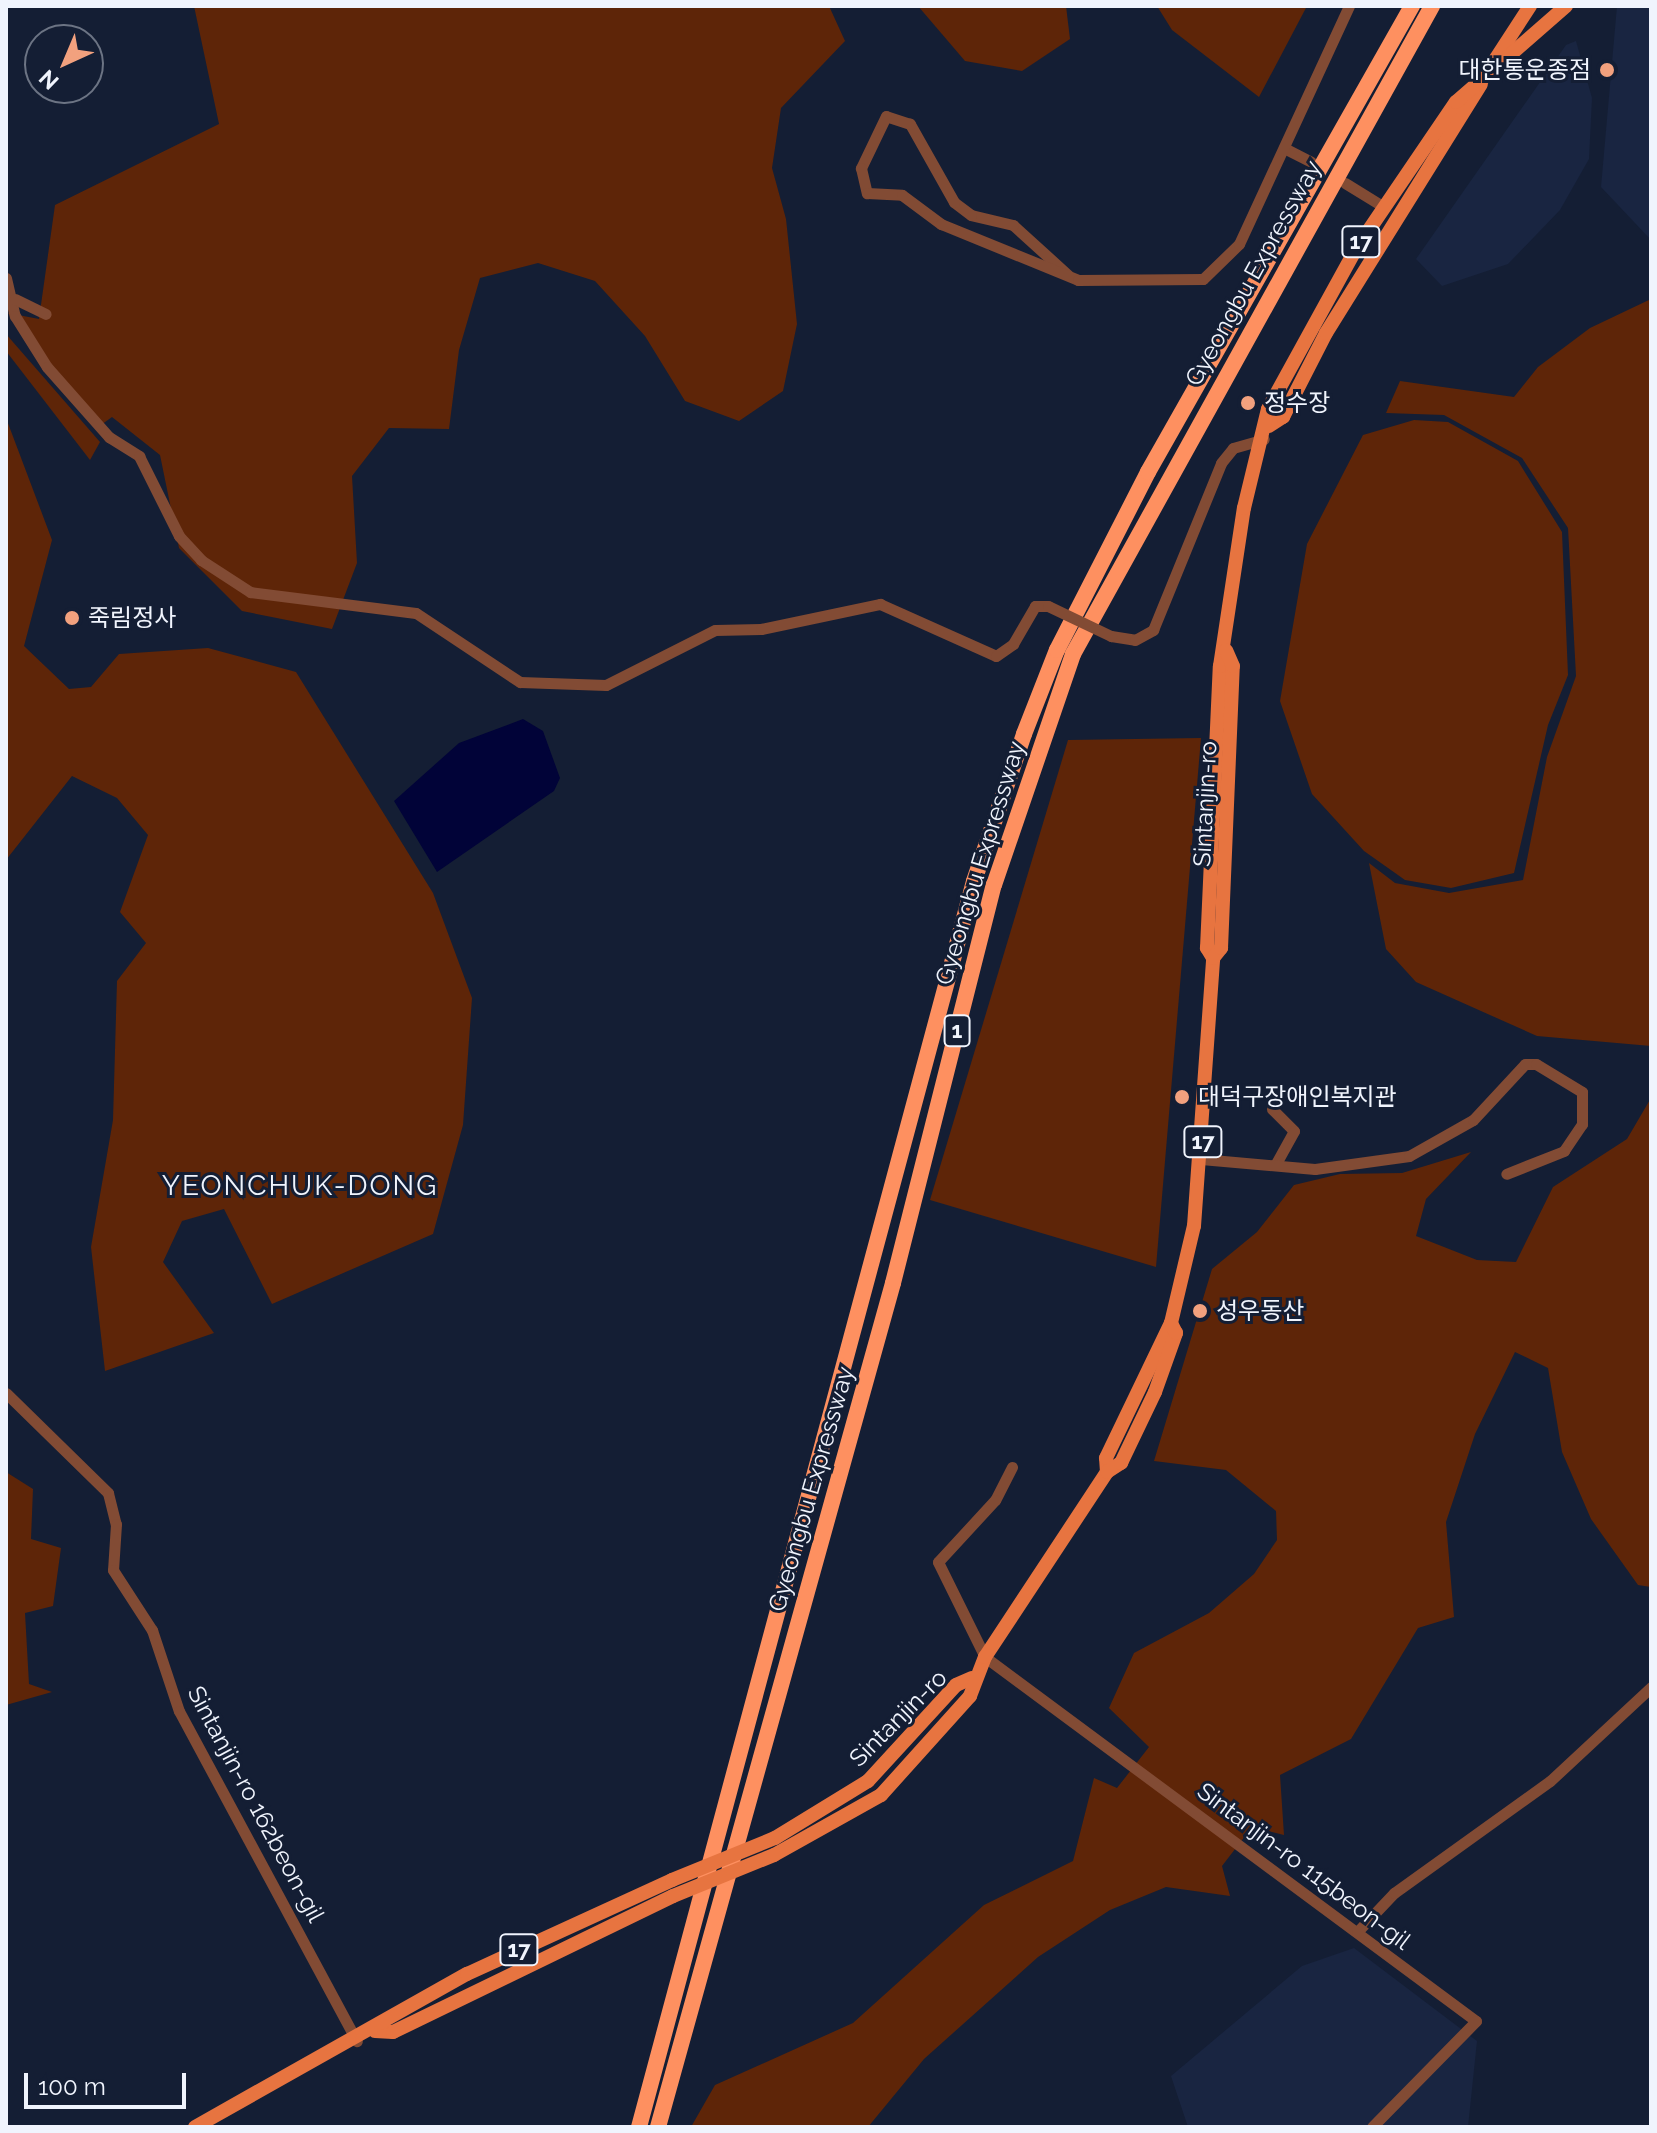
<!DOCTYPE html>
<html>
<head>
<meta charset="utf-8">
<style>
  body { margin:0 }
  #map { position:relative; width:1657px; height:2133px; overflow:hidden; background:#141e34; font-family:Raleway,"Noto Sans KR",sans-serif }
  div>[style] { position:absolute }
  .built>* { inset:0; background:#192541 }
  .green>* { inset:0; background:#5e2508 }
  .water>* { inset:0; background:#010338 }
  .minor>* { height:11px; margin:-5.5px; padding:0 5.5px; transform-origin:5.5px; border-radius:5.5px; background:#824b34 }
  .major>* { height:14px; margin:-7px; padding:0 7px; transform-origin:7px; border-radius:7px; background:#e77440 }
  .highway>* { height:16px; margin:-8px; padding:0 8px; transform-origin:8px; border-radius:8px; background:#fe9060 }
  .minor-bridge>* { height:11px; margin:-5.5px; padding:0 5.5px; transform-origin:5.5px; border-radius:5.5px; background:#824b34 }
  .major-bridge>* { height:14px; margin:-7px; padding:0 7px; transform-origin:7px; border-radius:7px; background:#e77440 }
  .dots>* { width:22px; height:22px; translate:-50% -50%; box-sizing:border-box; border:4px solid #141e34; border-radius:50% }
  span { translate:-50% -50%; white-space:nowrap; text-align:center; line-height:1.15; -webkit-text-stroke:6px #141e34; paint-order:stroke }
  .shield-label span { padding:2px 6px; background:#141e34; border:2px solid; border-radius:6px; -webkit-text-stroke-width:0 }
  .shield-label { font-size:22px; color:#f0f4fd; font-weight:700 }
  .poi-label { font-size:24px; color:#f0f4fd }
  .right { translate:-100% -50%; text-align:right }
  .left { translate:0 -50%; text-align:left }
  .street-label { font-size:24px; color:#f0f4fd }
  .quarter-label { font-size:28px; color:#f0f4fd; letter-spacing:2px }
  .frame { position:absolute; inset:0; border:8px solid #f0f4fd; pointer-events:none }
  .north { position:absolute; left:24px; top:24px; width:80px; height:80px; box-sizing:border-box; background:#141e34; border:2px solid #6c7484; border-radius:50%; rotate:224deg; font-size:22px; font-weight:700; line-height:32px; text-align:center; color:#f0f4fd }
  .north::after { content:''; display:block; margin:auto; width:28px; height:36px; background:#f2a17e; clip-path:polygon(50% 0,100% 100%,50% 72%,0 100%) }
  .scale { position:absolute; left:24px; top:2073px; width:162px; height:36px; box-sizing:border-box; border:4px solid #f0f4fd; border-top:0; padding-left:10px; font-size:24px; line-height:28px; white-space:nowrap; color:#f0f4fd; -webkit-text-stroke:6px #141e34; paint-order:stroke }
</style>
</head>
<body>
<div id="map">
  <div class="built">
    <i style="clip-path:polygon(1617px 6px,1651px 6px,1651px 240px,1601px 187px)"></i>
    <i style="clip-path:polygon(1576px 41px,1592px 98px,1589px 159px,1560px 210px,1508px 264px,1442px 286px,1416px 259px,1566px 45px)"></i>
    <i style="clip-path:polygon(1354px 1948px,1477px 2041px,1468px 2127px,1188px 2127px,1171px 2076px,1302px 1966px)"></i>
  </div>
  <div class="green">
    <i style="clip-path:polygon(194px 6px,829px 6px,845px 41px,781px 108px,772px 168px,786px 219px,797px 324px,783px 391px,739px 421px,685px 401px,645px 336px,595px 281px,538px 263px,480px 278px,459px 350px,449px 429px,389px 428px,352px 476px,357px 563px,332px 629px,242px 611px,179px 548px,160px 455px,112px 417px,101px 425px,54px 379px,8px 313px,39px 319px,55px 205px,219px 124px)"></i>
    <i style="clip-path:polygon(918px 6px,1066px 6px,1070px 39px,1022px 71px,965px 61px)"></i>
    <i style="clip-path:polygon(1157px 6px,1307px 6px,1259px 97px,1172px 30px)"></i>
    <i style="clip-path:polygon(1651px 299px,1651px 1046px,1537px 1036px,1416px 982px,1386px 949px,1369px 863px,1395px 883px,1449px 893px,1523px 880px,1547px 757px,1576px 676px,1568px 528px,1522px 458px,1444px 415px,1386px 413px,1400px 381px,1514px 397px,1538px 367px,1590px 328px)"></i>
    <i style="clip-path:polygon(6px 334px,100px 442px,90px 460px,6px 351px)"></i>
    <i style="clip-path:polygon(6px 418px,52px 540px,24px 646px,69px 689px,91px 687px,119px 654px,208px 648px,296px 672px,433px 893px,472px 998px,463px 1125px,433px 1234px,272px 1304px,224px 1209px,182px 1221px,163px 1262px,214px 1333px,105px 1371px,91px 1247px,113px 1120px,117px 981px,146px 943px,120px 912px,148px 835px,117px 798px,72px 776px,6px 860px)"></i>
    <i style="clip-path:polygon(1414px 420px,1448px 422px,1518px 461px,1562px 532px,1568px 675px,1548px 725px,1514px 873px,1451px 888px,1405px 880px,1364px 851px,1312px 794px,1280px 701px,1307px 544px,1363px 435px)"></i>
    <i style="clip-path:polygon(1201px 738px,1156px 1267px,930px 1200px,1068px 740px)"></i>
    <i style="clip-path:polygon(1651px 1098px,1651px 1587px,1638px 1585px,1591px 1519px,1562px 1452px,1548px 1368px,1515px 1352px,1475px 1434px,1446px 1522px,1454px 1617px,1418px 1628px,1351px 1739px,1280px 1775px,1284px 1835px,1252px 1827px,1222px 1866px,1230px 1896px,1166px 1887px,1110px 1910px,1038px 1957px,924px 2059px,868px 2127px,691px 2127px,715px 2085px,853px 2023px,984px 1905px,1073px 1861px,1094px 1778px,1117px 1788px,1149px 1747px,1109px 1708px,1134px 1653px,1209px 1613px,1254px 1574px,1277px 1540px,1276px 1511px,1226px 1470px,1154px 1461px,1212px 1269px,1257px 1232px,1294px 1185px,1340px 1174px,1402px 1173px,1471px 1152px,1426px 1199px,1416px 1236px,1477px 1260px,1516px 1262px,1553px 1187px,1627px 1139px)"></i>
    <i style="clip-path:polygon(6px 1472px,33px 1489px,31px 1539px,61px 1548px,53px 1606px,25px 1613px,29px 1684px,52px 1692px,6px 1705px)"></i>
  </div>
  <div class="water">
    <i style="clip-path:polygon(523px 719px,543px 731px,560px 778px,554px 791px,437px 872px,394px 801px,459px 743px)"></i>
  </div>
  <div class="minor">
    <i style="left:1284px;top:148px;width:30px;rotate:27deg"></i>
    <i style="left:1345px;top:183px;width:46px;rotate:31.6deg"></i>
    <i style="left:1068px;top:275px;width:74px;rotate:-137.7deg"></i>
    <i style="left:1013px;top:225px;width:43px;rotate:-166.6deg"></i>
    <i style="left:971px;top:215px;width:21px;rotate:-143deg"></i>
    <i style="left:954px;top:202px;width:90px;rotate:-119.4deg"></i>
    <i style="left:910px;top:124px;width:25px;rotate:-162deg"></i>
    <i style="left:886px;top:116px;width:58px;rotate:115.7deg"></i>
    <i style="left:861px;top:168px;width:26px;rotate:77deg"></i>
    <i style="left:867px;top:193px;width:35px;rotate:3deg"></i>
    <i style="left:902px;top:195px;width:49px;rotate:36.6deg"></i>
    <i style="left:941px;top:224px;width:148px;rotate:22.2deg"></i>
    <i style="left:1078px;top:280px;width:125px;rotate:-0.5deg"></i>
    <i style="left:1203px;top:279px;width:50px;rotate:-44.2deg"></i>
    <i style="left:1239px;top:244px;width:262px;rotate:-65.2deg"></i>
    <i style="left:6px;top:278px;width:39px;rotate:77deg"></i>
    <i style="left:15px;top:316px;width:60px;rotate:57.9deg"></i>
    <i style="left:47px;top:367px;width:94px;rotate:48.5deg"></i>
    <i style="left:109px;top:437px;width:36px;rotate:32deg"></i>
    <i style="left:139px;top:456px;width:89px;rotate:63.4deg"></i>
    <i style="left:179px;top:536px;width:33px;rotate:47deg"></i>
    <i style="left:201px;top:560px;width:59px;rotate:33.1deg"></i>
    <i style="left:250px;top:592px;width:167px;rotate:7.2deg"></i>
    <i style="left:416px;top:613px;width:125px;rotate:33.6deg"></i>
    <i style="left:520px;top:682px;width:86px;rotate:2deg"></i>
    <i style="left:606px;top:685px;width:122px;rotate:-26.8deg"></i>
    <i style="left:715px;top:630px;width:46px;rotate:-1.2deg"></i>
    <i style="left:761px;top:629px;width:122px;rotate:-11.9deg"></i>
    <i style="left:880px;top:604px;width:127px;rotate:24.1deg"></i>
    <i style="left:996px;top:656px;width:21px;rotate:-35deg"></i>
    <i style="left:1013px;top:644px;width:44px;rotate:-59.9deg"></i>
    <i style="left:1035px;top:606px;width:13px"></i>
    <i style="left:15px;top:299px;width:34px;rotate:26deg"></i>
    <i style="left:1111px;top:636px;width:24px;rotate:9deg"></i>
    <i style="left:1135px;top:640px;width:21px;rotate:-29deg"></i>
    <i style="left:1153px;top:630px;width:180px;rotate:-67.8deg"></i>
    <i style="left:1221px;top:463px;width:19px;rotate:-51deg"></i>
    <i style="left:1233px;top:448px;width:32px;rotate:-16deg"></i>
    <i style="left:1272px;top:1109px;width:31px;rotate:45deg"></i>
    <i style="left:1294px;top:1131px;width:38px;rotate:119deg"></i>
    <i style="left:1201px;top:1159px;width:114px;rotate:5deg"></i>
    <i style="left:1315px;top:1169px;width:95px;rotate:-7.9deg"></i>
    <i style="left:1409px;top:1156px;width:73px;rotate:-29.4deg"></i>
    <i style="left:1473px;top:1120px;width:76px;rotate:-47.1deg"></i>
    <i style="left:1525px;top:1064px;width:11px"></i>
    <i style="left:1536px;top:1064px;width:54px;rotate:31.3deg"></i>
    <i style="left:1582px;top:1092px;width:32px;rotate:90deg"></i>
    <i style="left:1582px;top:1124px;width:32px;rotate:124deg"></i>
    <i style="left:1564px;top:1151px;width:62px;rotate:158.4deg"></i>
    <i style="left:6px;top:1393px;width:143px;rotate:44.4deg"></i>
    <i style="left:108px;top:1493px;width:32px;rotate:76deg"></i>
    <i style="left:116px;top:1524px;width:46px;rotate:93.7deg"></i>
    <i style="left:113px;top:1570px;width:72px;rotate:57deg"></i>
    <i style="left:152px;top:1630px;width:85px;rotate:71.6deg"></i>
    <i style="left:179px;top:1711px;width:375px;rotate:61.7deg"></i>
    <i style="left:1012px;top:1467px;width:37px;rotate:117deg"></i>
    <i style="left:995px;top:1500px;width:84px;rotate:132.6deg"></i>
    <i style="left:938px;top:1562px;width:106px;rotate:63.7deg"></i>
    <i style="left:985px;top:1657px;width:611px;rotate:36.55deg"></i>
    <i style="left:1476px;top:2021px;width:148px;rotate:134.5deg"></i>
    <i style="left:1357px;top:1932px;width:54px;rotate:-46.5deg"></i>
    <i style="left:1394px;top:1893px;width:192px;rotate:-35.7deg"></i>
    <i style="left:1550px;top:1781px;width:138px;rotate:-42.9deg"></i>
  </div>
  <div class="major">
    <i style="left:1493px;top:63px;width:68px;rotate:-57deg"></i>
    <i style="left:1269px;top:426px;width:17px;rotate:-33deg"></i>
    <i style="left:1283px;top:417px;width:94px;rotate:-62.9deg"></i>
    <i style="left:1326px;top:333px;width:293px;rotate:-58.1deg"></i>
    <i style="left:1213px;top:958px;width:12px;rotate:-121deg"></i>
    <i style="left:1207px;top:948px;width:282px;rotate:-87.4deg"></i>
    <i style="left:1220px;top:666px;width:160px;rotate:-81.4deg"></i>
    <i style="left:1244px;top:508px;width:102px;rotate:-76.4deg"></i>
    <i style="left:1268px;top:409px;width:183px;rotate:-61.2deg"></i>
    <i style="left:1356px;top:249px;width:178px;rotate:-55.8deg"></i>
    <i style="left:1456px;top:102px;width:146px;rotate:-41.1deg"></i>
    <i style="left:1107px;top:1472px;width:14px;rotate:-94deg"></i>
    <i style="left:1106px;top:1458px;width:150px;rotate:-64.3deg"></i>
    <i style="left:1171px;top:1323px;width:100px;rotate:-76.7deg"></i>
    <i style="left:1194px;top:1226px;width:269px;rotate:-85.9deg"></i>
    <i style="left:1213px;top:958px;width:13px;rotate:-51deg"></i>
    <i style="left:1221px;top:948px;width:282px;rotate:-87.6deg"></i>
    <i style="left:1233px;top:666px;width:17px;rotate:-114deg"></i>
    <i style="left:775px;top:1838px;width:109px;rotate:-31.5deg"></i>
    <i style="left:868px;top:1781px;width:130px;rotate:-47.5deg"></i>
    <i style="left:956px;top:1685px;width:17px;rotate:-24deg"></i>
    <i style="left:774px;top:1855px;width:123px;rotate:-29.3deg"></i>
    <i style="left:881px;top:1795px;width:133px;rotate:-48deg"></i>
    <i style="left:970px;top:1696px;width:42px;rotate:-69deg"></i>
    <i style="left:985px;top:1657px;width:222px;rotate:-56.6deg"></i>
    <i style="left:1107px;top:1472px;width:17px;rotate:-33deg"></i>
    <i style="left:1121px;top:1463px;width:79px;rotate:-64.4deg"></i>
    <i style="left:1155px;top:1392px;width:63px;rotate:-70.4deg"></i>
    <i style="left:1176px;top:1333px;width:11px;rotate:-117deg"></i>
    <i style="left:375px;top:2031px;width:18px;rotate:3deg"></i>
    <i style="left:393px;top:2032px;width:311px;rotate:-25.9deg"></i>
    <i style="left:195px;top:2127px;width:312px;rotate:-29.4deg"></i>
    <i style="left:467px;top:1974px;width:226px;rotate:-24.6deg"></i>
  </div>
  <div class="highway">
    <i style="left:639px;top:2127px;width:1290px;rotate:-74.95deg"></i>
    <i style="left:974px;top:881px;width:155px;rotate:-71.2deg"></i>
    <i style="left:1024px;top:734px;width:90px;rotate:-68.6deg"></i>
    <i style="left:1057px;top:650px;width:200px;rotate:-62.9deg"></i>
    <i style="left:1148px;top:472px;width:536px;rotate:-60.47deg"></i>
    <i style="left:658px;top:2127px;width:876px;rotate:-74.44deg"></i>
    <i style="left:893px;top:1283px;width:411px;rotate:-75.8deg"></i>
    <i style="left:994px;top:885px;width:244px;rotate:-71.1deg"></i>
    <i style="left:1073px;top:654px;width:741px;rotate:-61.01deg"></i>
  </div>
  <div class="minor-bridge">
    <i style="left:1048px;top:606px;width:70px;rotate:25.5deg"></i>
  </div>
  <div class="major-bridge">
    <i style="left:672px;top:1880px;width:111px;rotate:-22.2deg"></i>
    <i style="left:673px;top:1896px;width:109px;rotate:-22.1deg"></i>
  </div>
  <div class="dots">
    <i style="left:1607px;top:70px;background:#f2a17e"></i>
    <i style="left:1248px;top:403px;background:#f2a17e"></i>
    <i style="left:72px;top:618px;background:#f2a17e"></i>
    <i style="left:1182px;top:1097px;background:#f2a17e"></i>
    <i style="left:1200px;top:1311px;background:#f2a17e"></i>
  </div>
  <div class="shield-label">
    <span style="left:1361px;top:242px">17</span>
    <span style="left:957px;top:1031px">1</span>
    <span style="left:1203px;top:1142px">17</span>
    <span style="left:519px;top:1950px">17</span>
  </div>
  <div class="poi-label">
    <span class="right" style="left:1591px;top:70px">대한통운종점</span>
    <span class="left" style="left:1264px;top:403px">정수장</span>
    <span class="left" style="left:88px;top:618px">죽림정사</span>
    <span class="left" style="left:1198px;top:1097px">대덕구장애인복지관</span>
    <span class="left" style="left:1216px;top:1311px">성우동산</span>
  </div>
  <div class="street-label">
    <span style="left:1253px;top:273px;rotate:-61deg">Gyeongbu Expressway</span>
    <span style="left:1205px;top:804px;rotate:-87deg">Sintanjin-ro</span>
    <span style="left:980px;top:863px;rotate:-73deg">Gyeongbu Expressway</span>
    <span style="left:811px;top:1489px;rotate:-74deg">Gyeongbu Expressway</span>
    <span style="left:898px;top:1718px;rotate:-45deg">Sintanjin-ro</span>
    <span style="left:256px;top:1804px;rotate:62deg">Sintanjin-ro 162beon-gil</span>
    <span style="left:1304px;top:1866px;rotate:37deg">Sintanjin-ro 115beon-gil</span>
  </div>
  <div class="quarter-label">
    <span style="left:300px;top:1186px">YEONCHUK-DONG</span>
  </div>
  <div class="frame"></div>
  <div class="north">N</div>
  <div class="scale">100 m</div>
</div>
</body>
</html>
